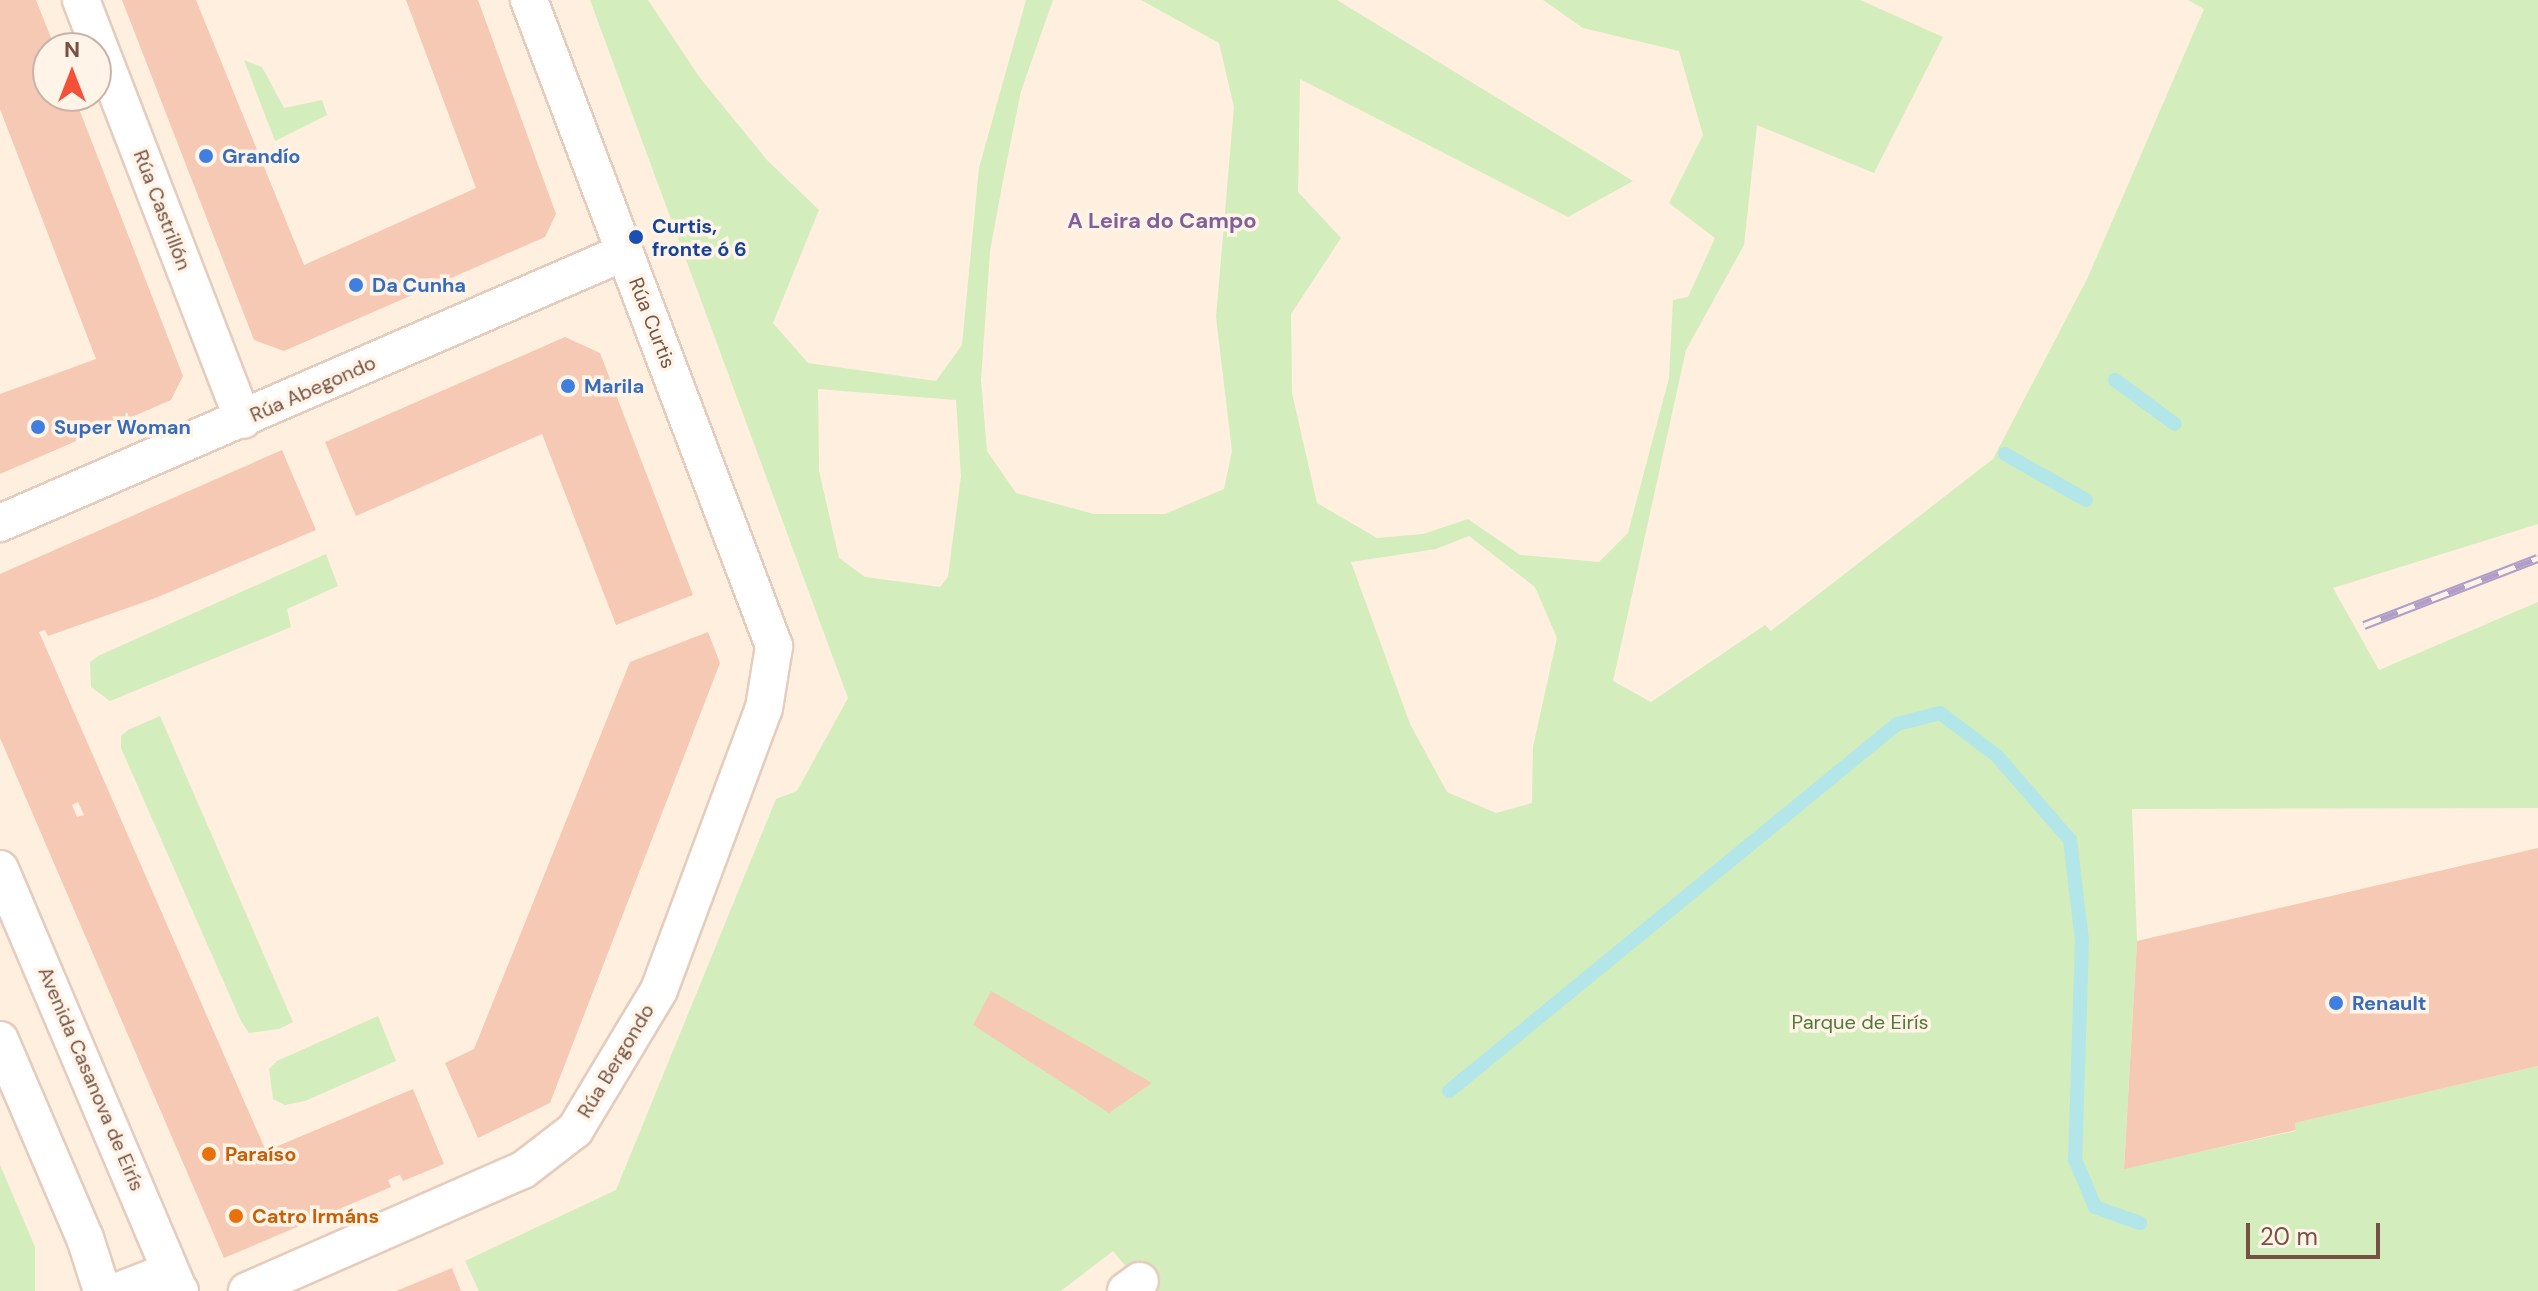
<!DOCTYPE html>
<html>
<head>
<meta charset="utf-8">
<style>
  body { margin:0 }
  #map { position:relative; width:2538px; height:1291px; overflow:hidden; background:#feefdf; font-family:"DM Sans",sans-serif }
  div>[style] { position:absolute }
  .green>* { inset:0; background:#d4edbc }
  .stream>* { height:14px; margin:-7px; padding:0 7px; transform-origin:7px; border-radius:7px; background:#b2e6e9 }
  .building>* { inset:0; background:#f6c9b4 }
  .roads { filter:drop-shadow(2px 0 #e5ccbd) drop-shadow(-2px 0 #e5ccbd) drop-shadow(0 2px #e5ccbd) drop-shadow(0 -2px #e5ccbd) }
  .street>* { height:36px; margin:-18px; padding:0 18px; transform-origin:18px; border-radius:18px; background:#fff }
  .rail>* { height:9px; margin-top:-4.5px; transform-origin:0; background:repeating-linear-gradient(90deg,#fff4e7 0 18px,#b09dc8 0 36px); box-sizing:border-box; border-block:2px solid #b09dc8 }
  .dots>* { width:22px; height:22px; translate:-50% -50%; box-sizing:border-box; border:4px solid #fff4e7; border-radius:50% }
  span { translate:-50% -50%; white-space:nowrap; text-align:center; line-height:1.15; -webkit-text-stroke:7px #fff4e7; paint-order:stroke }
  .shop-label { font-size:20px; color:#366cbe; font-weight:700 }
  .left { translate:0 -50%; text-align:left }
  .street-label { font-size:20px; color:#775244 }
  .transit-label { font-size:20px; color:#164399; font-weight:700 }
  .park-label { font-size:20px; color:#517839 }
  .food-label { font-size:20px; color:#c56008; font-weight:700 }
  .neighbourhood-label { font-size:22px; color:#825f9b; font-weight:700 }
  .north { position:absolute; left:32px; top:32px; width:80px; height:80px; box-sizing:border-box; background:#fff4e7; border:2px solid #c9b3a6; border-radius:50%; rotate:0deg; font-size:22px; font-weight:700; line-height:32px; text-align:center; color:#775244 }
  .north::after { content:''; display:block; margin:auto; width:28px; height:36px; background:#f45138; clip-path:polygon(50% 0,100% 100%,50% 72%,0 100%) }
  .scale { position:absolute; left:2246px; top:1223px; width:134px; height:36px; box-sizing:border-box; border:4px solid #775244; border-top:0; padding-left:10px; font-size:24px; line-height:28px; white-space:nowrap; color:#775244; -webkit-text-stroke:6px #fff4e7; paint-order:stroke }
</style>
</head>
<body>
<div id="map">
  <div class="green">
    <i style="clip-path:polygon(evenodd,590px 0,648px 0,700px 78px,767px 160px,819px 210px,773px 323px,808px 363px,936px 381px,962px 345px,979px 168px,1026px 0,1053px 0,1021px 91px,1005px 170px,990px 251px,981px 380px,987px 451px,1016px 493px,1094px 514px,1165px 514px,1224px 489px,1232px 451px,1216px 317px,1234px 107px,1219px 43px,1141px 0,1337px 0,1633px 181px,1568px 217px,1300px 79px,1298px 192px,1341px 238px,1291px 314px,1292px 393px,1317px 503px,1377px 538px,1423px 534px,1468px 519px,1520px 555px,1599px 562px,1628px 533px,1669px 378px,1673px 300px,1688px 297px,1715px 238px,1669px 203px,1703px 135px,1679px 51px,1583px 28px,1543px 0,1860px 0,1943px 37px,1874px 173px,1757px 125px,1744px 245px,1686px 350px,1613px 681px,1651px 702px,1765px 625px,1771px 631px,1993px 459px,2088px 277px,2204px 9px,2188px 0,2538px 0,2538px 524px,2333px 588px,2379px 670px,2538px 602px,2538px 808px,2132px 809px,2137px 941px,2124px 1168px,2296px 1131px,2295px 1123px,2538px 1066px,2538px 1291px,1146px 1291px,1113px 1251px,1061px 1291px,479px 1291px,465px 1261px,616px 1190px,776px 799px,797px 791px,848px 698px,590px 0,818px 389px,956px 400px,961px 476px,948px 577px,940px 587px,865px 577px,839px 558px,819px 471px,818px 389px,590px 0,1469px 536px,1535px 587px,1557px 638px,1533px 747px,1532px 803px,1496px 813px,1447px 792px,1410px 724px,1351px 562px,1436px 549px,1469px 536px)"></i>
    <i style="clip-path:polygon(244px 60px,262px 67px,284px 108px,322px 100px,327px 115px,275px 141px)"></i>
    <i style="clip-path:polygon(326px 554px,338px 586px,287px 609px,291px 627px,110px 701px,91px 687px,90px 662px,98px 656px)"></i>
    <i style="clip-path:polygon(160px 716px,293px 1022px,279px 1029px,249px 1033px,241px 1021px,121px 748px,121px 736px,128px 730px)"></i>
    <i style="clip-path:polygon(378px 1016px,396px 1061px,305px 1101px,285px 1105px,273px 1099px,269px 1069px,277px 1061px)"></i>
    <i style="clip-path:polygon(0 1165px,35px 1247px,35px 1291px,0 1291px)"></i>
  </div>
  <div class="stream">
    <i style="left:2115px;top:380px;width:74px;rotate:36.3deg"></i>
    <i style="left:2005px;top:454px;width:93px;rotate:29.6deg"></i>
    <i style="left:1449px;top:1091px;width:579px;rotate:-39.32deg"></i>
    <i style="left:1897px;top:724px;width:44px;rotate:-14.3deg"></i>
    <i style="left:1940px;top:713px;width:71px;rotate:37deg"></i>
    <i style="left:1997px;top:756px;width:111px;rotate:49deg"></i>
    <i style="left:2070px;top:840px;width:101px;rotate:83.2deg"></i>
    <i style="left:2082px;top:940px;width:219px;rotate:91.8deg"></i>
    <i style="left:2075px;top:1159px;width:52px;rotate:67.4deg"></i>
    <i style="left:2095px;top:1207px;width:48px;rotate:19.6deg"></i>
  </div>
  <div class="building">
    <i style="clip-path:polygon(0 0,36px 0,55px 48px,48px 48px,48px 96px,74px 96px,183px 376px,171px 400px,0 474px,0 394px,96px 359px,0 109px)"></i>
    <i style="clip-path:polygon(122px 0,196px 0,304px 265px,476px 188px,406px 0,478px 0,556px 214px,545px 237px,284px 351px,254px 340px)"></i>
    <i style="clip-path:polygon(565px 337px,600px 353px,693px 595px,616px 625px,542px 434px,356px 516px,325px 442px)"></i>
    <i style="clip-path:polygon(evenodd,282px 450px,316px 530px,153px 599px,48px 636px,45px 630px,39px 632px,266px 1151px,413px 1089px,444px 1164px,403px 1181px,400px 1175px,394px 1177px,388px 1180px,391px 1187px,224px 1258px,0 738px,0 574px,282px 450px,78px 802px,84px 815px,77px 817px,72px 805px,78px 802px)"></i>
    <i style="clip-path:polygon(708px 632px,720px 663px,550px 1103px,478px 1138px,445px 1063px,474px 1049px,630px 662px)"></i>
    <i style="clip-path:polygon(2538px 848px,2538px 1066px,2295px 1123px,2296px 1130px,2124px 1169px,2137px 941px)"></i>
    <i style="clip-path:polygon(991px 991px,1152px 1083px,1109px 1113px,973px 1025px)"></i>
    <i style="clip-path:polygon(452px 1268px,461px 1291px,396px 1291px)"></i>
  </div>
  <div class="roads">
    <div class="street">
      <i style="left:81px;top:0;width:450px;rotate:68.9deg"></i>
      <i style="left:0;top:523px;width:681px;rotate:-23.44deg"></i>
      <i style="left:0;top:869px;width:457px;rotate:67deg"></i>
      <i style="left:0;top:1040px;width:215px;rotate:66.8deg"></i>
      <i style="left:85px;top:1238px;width:56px;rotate:72.2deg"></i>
      <i style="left:118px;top:1291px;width:36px;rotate:-21deg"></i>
      <i style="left:152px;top:1278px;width:31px;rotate:25deg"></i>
      <i style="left:247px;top:1291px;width:301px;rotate:-23.7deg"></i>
      <i style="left:523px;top:1170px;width:66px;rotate:-37.6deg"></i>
      <i style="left:575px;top:1130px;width:163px;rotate:-59deg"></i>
      <i style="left:659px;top:990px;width:301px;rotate:-69.6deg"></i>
      <i style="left:764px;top:708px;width:63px;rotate:-80.8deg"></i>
      <i style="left:774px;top:646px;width:691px;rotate:-110.77deg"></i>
      <i style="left:1126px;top:1291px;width:17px;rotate:-36deg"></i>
    </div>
  </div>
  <div class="rail">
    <i style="left:2364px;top:625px;width:186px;rotate:-21.1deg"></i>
  </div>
  <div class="dots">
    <i style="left:206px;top:156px;background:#3f7fe0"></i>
    <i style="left:636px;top:237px;background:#1a4fb4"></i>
    <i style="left:356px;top:285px;background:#3f7fe0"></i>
    <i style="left:568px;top:386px;background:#3f7fe0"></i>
    <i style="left:38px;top:427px;background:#3f7fe0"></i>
    <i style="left:2336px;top:1003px;background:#3f7fe0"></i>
    <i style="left:209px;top:1154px;background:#e8710a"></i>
    <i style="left:236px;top:1216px;background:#e8710a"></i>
  </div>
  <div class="shop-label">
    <span class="left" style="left:222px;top:156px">Grandío</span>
    <span class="left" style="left:372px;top:285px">Da Cunha</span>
    <span class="left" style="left:584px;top:386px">Marila</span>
    <span class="left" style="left:54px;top:427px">Super Woman</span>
    <span class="left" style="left:2352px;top:1003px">Renault</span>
  </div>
  <div class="street-label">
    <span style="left:162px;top:210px;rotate:69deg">Rúa Castrillón</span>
    <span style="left:652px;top:323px;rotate:69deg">Rúa Curtis</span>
    <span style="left:313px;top:389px;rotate:-24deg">Rúa Abegondo</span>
    <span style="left:616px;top:1061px;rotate:-59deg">Rúa Bergondo</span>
    <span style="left:91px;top:1079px;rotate:67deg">Avenida Casanova de Eirís</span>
  </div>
  <div class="transit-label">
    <span class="left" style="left:652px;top:238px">Curtis,<br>fronte ó 6</span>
  </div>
  <div class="park-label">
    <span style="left:1860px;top:1022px">Parque de Eirís</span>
  </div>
  <div class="food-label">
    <span class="left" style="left:225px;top:1154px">Paraíso</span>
    <span class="left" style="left:252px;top:1216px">Catro Irmáns</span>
  </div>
  <div class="neighbourhood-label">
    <span style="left:1162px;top:221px">A Leira do Campo</span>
  </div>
  <div class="north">N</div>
  <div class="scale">20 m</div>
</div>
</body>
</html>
